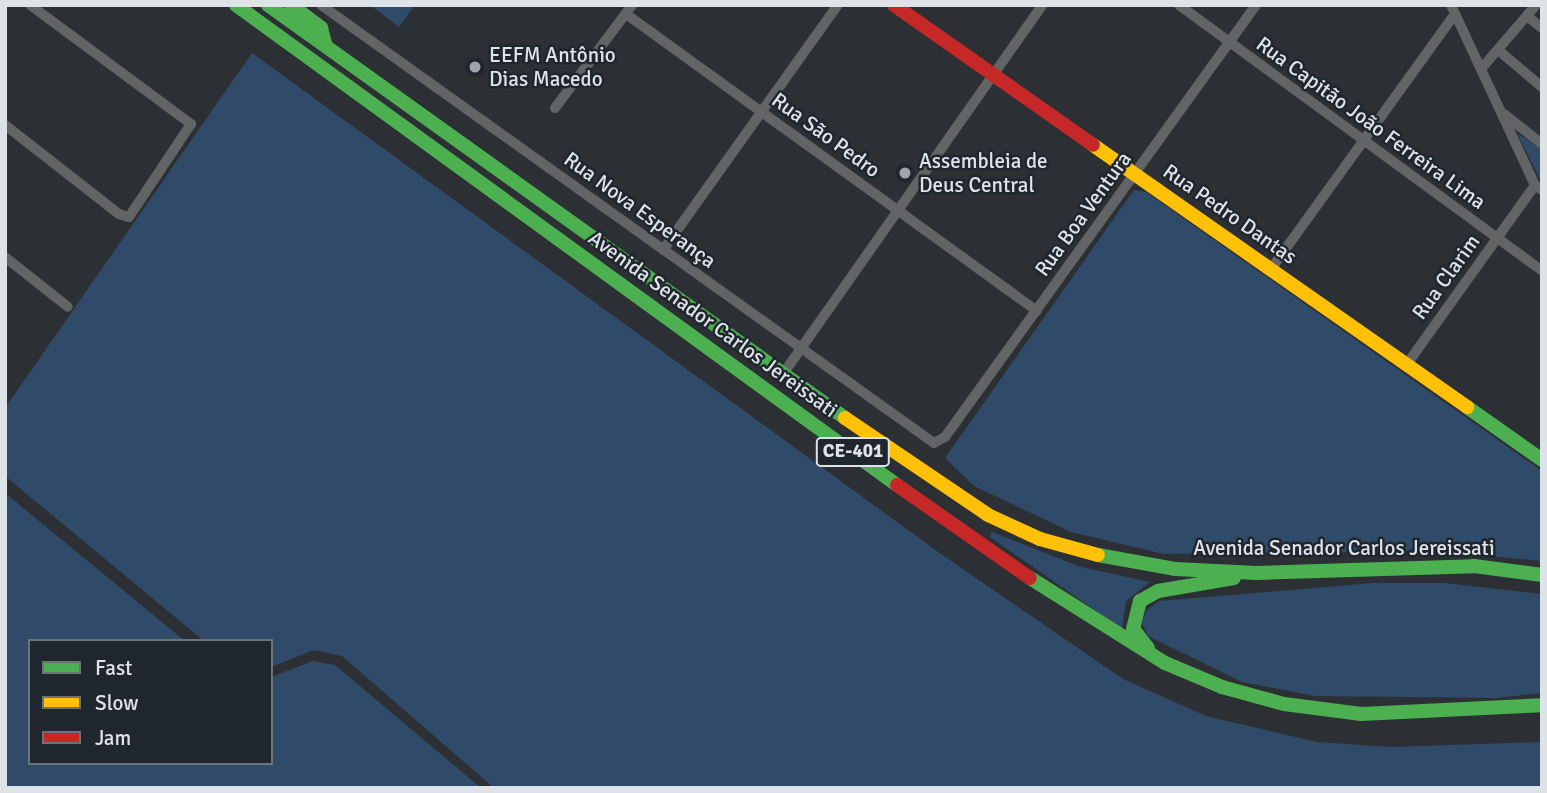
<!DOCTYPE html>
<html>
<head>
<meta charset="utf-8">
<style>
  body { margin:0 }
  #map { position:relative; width:1547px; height:793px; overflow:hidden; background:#2c3034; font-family:Signika,sans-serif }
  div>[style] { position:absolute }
  .green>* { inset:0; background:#304b6a }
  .street>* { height:10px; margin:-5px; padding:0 5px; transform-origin:5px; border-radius:5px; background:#626465 }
  .fast>* { height:14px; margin:-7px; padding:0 7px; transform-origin:7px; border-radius:7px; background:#4caf50 }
  .slow>* { height:14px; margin:-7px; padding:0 7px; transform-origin:7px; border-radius:7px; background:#ffc107 }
  .jam>* { height:14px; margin:-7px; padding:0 7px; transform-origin:7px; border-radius:7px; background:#c62828 }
  .dots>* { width:19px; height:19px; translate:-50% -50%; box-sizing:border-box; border:4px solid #1f262e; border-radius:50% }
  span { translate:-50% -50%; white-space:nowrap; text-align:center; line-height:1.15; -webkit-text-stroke:5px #1f262e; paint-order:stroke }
  .shield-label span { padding:2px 5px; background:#1f262e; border:2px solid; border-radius:5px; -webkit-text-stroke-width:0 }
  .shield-label { font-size:19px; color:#dee3e8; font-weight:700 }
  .poi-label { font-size:21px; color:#dee3e8 }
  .left { translate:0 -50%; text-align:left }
  .street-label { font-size:21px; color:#dee3e8 }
  .frame { position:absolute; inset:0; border:7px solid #dee3e8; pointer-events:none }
  .legend { position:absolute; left:28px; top:639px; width:245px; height:126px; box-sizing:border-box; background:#1f262e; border:2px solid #6b7278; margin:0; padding:9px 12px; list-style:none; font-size:21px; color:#dee3e8 }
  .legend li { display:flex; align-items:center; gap:14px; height:35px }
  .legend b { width:35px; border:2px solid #6b7278 }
</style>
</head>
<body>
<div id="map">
  <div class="green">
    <i style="clip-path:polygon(370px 5px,415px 5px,399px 27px)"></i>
    <i style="clip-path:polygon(252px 53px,941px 554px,1123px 679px,1206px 716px,1317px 742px,1390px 747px,1542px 742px,1542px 788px,494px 788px,342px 656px,314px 650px,271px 667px,271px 641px,204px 641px,5px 476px,5px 408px)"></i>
    <i style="clip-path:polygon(1517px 133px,1542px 150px,1542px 183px)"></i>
    <i style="clip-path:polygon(1134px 190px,1146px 192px,1542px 471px,1542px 561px,1437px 551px,1164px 554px,1071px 532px,974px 486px,945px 458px)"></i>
    <i style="clip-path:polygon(5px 493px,185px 641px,30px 641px,30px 763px,271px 763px,271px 677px,313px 661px,335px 665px,481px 788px,5px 788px)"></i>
    <i style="clip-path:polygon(992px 532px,1081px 567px,1150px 582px,1126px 601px,1122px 629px,990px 537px)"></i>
    <i style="clip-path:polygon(1373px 583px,1445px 583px,1542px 594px,1542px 693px,1497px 698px,1315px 696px,1242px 682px,1148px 636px,1142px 623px,1146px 611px,1159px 601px)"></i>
  </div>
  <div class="street">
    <i style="left:321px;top:5px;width:753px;rotate:35.55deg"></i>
    <i style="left:934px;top:443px;width:13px;rotate:-29deg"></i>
    <i style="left:945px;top:437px;width:532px;rotate:-54.25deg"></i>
    <i style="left:1179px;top:5px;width:450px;rotate:36.2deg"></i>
    <i style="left:1451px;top:5px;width:199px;rotate:65deg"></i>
    <i style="left:626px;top:14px;width:507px;rotate:35.85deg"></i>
    <i style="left:1527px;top:16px;width:19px;rotate:39deg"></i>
    <i style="left:1498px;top:50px;width:57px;rotate:40.1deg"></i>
    <i style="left:1481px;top:69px;width:84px;rotate:-49.3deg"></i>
    <i style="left:555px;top:108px;width:129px;rotate:-53.2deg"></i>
    <i style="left:1504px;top:114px;width:48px;rotate:38.3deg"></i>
    <i style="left:5px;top:125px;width:145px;rotate:38deg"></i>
    <i style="left:119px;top:214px;width:10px;rotate:17deg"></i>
    <i style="left:129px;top:217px;width:112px;rotate:-56.3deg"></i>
    <i style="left:191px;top:124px;width:200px;rotate:-143.5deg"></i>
    <i style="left:663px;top:250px;width:301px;rotate:-54.5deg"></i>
    <i style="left:5px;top:257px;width:80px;rotate:38.4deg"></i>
    <i style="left:1271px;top:269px;width:313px;rotate:-54.2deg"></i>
    <i style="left:1407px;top:364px;width:220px;rotate:-54.4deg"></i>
    <i style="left:1535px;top:185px;width:9px;rotate:36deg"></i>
    <i style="left:783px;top:374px;width:451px;rotate:-54.9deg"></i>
  </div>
  <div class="fast">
    <i style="left:236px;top:5px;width:817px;rotate:35.99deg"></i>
    <i style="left:268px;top:5px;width:710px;rotate:35.59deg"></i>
    <i style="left:291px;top:5px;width:38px;rotate:37deg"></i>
    <i style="left:321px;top:28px;width:16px;rotate:75deg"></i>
    <i style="left:1467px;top:407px;width:92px;rotate:35.2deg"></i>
    <i style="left:1098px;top:555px;width:78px;rotate:10.3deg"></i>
    <i style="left:1175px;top:569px;width:82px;rotate:2.8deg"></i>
    <i style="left:1257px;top:573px;width:217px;rotate:-1.8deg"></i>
    <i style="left:1474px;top:566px;width:69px;rotate:7.5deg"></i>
    <i style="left:1030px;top:578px;width:160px;rotate:32.2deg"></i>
    <i style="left:1165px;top:663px;width:62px;rotate:22.8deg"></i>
    <i style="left:1222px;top:687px;width:64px;rotate:15.3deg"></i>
    <i style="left:1284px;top:704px;width:78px;rotate:7.4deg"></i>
    <i style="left:1361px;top:714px;width:181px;rotate:-2.8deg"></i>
    <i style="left:1148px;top:648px;width:24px;rotate:-128deg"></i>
    <i style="left:1133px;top:629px;width:29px;rotate:-76deg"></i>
    <i style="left:1140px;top:601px;width:21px;rotate:-29deg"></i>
    <i style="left:1158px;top:591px;width:77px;rotate:-9.7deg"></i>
  </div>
  <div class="slow">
    <i style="left:1093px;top:145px;width:457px;rotate:35deg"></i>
    <i style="left:845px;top:418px;width:173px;rotate:34.1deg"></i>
    <i style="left:988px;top:515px;width:57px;rotate:24.8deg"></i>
    <i style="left:1040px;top:539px;width:60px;rotate:15.4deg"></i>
  </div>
  <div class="jam">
    <i style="left:894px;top:5px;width:243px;rotate:35.1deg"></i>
    <i style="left:897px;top:485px;width:162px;rotate:35deg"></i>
  </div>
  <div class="dots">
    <i style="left:475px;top:67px;background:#a0a4a9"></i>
    <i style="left:905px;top:173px;background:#a0a4a9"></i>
  </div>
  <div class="shield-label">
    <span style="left:853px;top:452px">CE-401</span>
  </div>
  <div class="poi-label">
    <span class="left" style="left:489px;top:67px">EEFM Antônio<br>Dias Macedo</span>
    <span class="left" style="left:919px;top:173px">Assembleia de<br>Deus Central</span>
  </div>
  <div class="street-label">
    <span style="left:1371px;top:123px;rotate:36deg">Rua Capitão João Ferreira Lima</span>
    <span style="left:826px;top:135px;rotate:36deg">Rua São Pedro</span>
    <span style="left:640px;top:210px;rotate:36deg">Rua Nova Esperança</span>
    <span style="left:1083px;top:214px;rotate:-54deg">Rua Boa Ventura</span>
    <span style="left:1230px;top:214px;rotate:35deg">Rua Pedro Dantas</span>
    <span style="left:1446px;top:277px;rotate:-54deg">Rua Clarim</span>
    <span style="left:713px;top:324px;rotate:36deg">Avenida Senador Carlos Jereissati</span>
    <span style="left:1344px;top:548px">Avenida Senador Carlos Jereissati</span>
  </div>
  <div class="frame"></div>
  <ul class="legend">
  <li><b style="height:9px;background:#4caf50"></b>Fast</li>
  <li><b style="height:9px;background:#ffc107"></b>Slow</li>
  <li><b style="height:9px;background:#c62828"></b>Jam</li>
  </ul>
</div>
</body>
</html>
